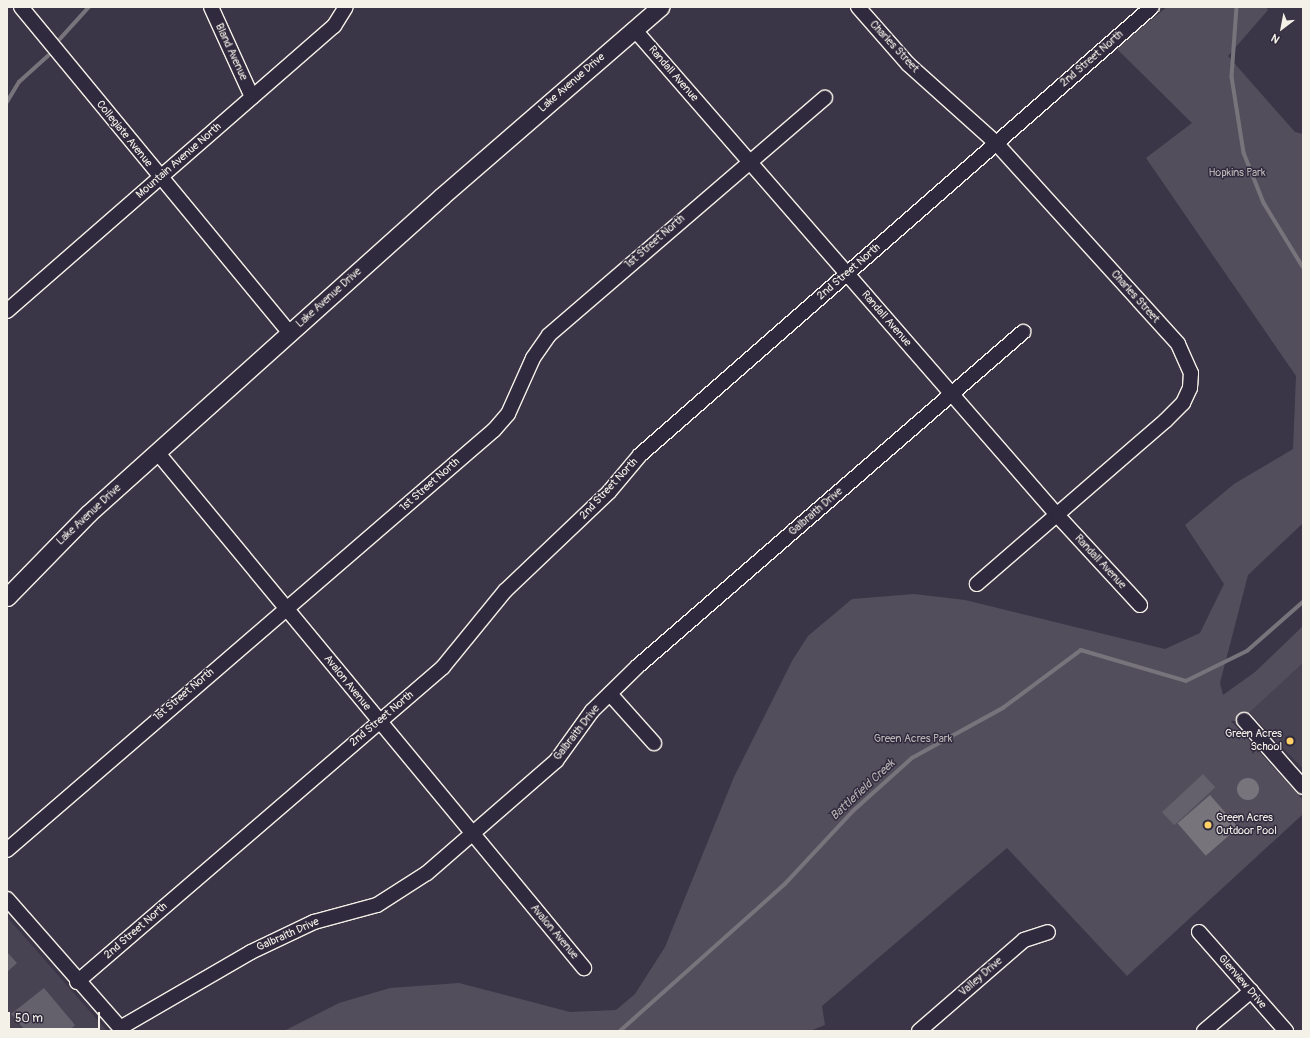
<!DOCTYPE html>
<html>
<head>
<meta charset="utf-8">
<style>
  body { margin:0 }
  #map { position:relative; width:1310px; height:1038px; overflow:hidden; background:#3b3647; font-family:Pangolin,sans-serif }
  div>[style] { position:absolute }
  .built>* { inset:0; background:#484352 }
  .green>* { inset:0; background:#534e5c }
  .water>* { inset:0; background:#78747b; transform-origin:0 0 }
  .round { border-radius:50% }
  .stream>* { height:3.5px; margin:-1.75px; padding:0 1.75px; transform-origin:1.75px; border-radius:1.75px; background:#78747b }
  .building>* { inset:0; background:#65616c; transform-origin:0 0 }
  .roads { filter:drop-shadow(1px 0 #f4f1e8) drop-shadow(-1px 0 #f4f1e8) drop-shadow(0 1px #f4f1e8) drop-shadow(0 -1px #f4f1e8) }
  .minor>* { height:14px; margin:-7px; padding:0 7px; transform-origin:7px; border-radius:7px; background:#2f2a3d }
  .tertiary>* { height:17px; margin:-8.5px; padding:0 8.5px; transform-origin:8.5px; border-radius:8.5px; background:#2f2a3d }
  .dots>* { width:11px; height:11px; translate:-50% -50%; box-sizing:border-box; border:2px solid #2f2a3d; border-radius:50% }
  span { translate:-50% -50%; white-space:nowrap; text-align:center; line-height:1.15; -webkit-text-stroke:3px #2f2a3d; paint-order:stroke }
  .street-label { font-size:11px; color:#f4f1e8 }
  .park-label { font-size:11px; color:#bcb8b7 }
  .poi-label { font-size:11px; color:#f4f1e8 }
  .right { translate:-100% -50%; text-align:right }
  .left { translate:0 -50%; text-align:left }
  .water-label { font-size:12px; color:#b6b2b2; font-style:italic }
  .frame { position:absolute; inset:0; border:8px solid #f4f1e8; pointer-events:none }
  .north { position:absolute; left:1262px; top:8px; width:40px; height:40px; -webkit-text-stroke:3px #2f2a3d; paint-order:stroke; rotate:212deg; font-size:11px; font-weight:700; line-height:16px; text-align:center; color:#f4f1e8 }
  .north::after { content:''; display:block; margin:auto; width:14px; height:18px; background:#f4f1e8; clip-path:polygon(50% 0,100% 100%,50% 72%,0 100%) }
  .scale { position:absolute; left:8px; top:1012px; width:92px; height:18px; box-sizing:border-box; border:2px solid #f4f1e8; border-top:0; padding-left:5px; font-size:12px; line-height:14px; white-space:nowrap; color:#f4f1e8; -webkit-text-stroke:3px #2f2a3d; paint-order:stroke }
</style>
</head>
<body>
<div id="map">
  <div class="built">
    <i style="clip-path:polygon(1303px 663px,1303px 769px,1249px 712px)"></i>
    <i style="clip-path:polygon(7px 917px,107px 1031px,7px 1031px)"></i>
  </div>
  <div class="green">
    <i style="clip-path:polygon(1167px 7px,1266px 7px,1268px 10px,1228px 56px,1295px 132px,1303px 134px,1303px 523px,1248px 575px,1220px 683px,1223px 695px,1255px 672px,1303px 626px,1303px 663px,1240px 721px,1231px 721px,1303px 800px,1303px 814px,1127px 976px,1007px 848px,822px 1006px,825px 1025px,810px 1031px,284px 1031px,339px 1003px,390px 988px,459px 983px,570px 1012px,616px 1010px,635px 994px,665px 947px,734px 777px,792px 661px,808px 636px,852px 599px,914px 594px,965px 600px,1165px 649px,1200px 633px,1224px 584px,1185px 525px,1234px 484px,1293px 449px,1296px 376px,1146px 158px,1192px 123px,1116px 48px)"></i>
  </div>
  <div class="water">
    <i class="round" style="left:1237px;top:778px;width:22px;height:22px"></i>
    <i style="left:1210px;top:795px;width:43px;height:43px;rotate:49deg"></i>
  </div>
  <div class="stream">
    <i style="left:1237px;top:7px;width:70px;rotate:94.1deg"></i>
    <i style="left:1232px;top:77px;width:77px;rotate:81deg"></i>
    <i style="left:1244px;top:153px;width:54px;rotate:68.2deg"></i>
    <i style="left:1264px;top:203px;width:75px;rotate:58.6deg"></i>
    <i style="left:60px;top:39px;width:43px;rotate:-47.8deg"></i>
    <i style="left:7px;top:102px;width:23px;rotate:-59deg"></i>
    <i style="left:19px;top:82px;width:39px;rotate:-42deg"></i>
    <i style="left:620px;top:1031px;width:221px;rotate:-41.7deg"></i>
    <i style="left:785px;top:884px;width:100px;rotate:-47deg"></i>
    <i style="left:853px;top:811px;width:79px;rotate:-41.9deg"></i>
    <i style="left:912px;top:758px;width:104px;rotate:-28.8deg"></i>
    <i style="left:1003px;top:708px;width:97px;rotate:-36.6deg"></i>
    <i style="left:1081px;top:650px;width:109px;rotate:16.4deg"></i>
    <i style="left:1186px;top:681px;width:68px;rotate:-26.2deg"></i>
    <i style="left:1247px;top:651px;width:74px;rotate:-41.2deg"></i>
  </div>
  <div class="building">
    <i style="left:1203px;top:774px;width:18px;height:56px;rotate:47deg"></i>
    <i style="clip-path:polygon(7px 952px,17px 963px,7px 972px)"></i>
    <i style="clip-path:polygon(44px 988px,75px 1025px,69px 1031px,26px 1031px,11px 1014px)"></i>
  </div>
  <div class="roads">
    <div class="minor">
      <i style="left:21px;top:7px;width:423px;rotate:50.5deg"></i>
      <i style="left:211px;top:7px;width:99px;rotate:65.5deg"></i>
      <i style="left:858px;top:7px;width:76px;rotate:48.7deg"></i>
      <i style="left:908px;top:64px;width:118px;rotate:41.9deg"></i>
      <i style="left:996px;top:143px;width:271px;rotate:47.8deg"></i>
      <i style="left:1178px;top:344px;width:32px;rotate:66deg"></i>
      <i style="left:1191px;top:373px;width:15px;rotate:94deg"></i>
      <i style="left:1190px;top:388px;width:17px;rotate:115deg"></i>
      <i style="left:1183px;top:403px;width:25px;rotate:135deg"></i>
      <i style="left:1165px;top:421px;width:249px;rotate:139.1deg"></i>
      <i style="left:634px;top:29px;width:646px;rotate:48.96deg"></i>
      <i style="left:1058px;top:516px;width:121px;rotate:47.3deg"></i>
      <i style="left:7px;top:311px;width:434px;rotate:-41.1deg"></i>
      <i style="left:334px;top:26px;width:22px;rotate:-58deg"></i>
      <i style="left:157px;top:452px;width:670px;rotate:50.39deg"></i>
      <i style="left:610px;top:694px;width:66px;rotate:48.1deg"></i>
      <i style="left:1244px;top:720px;width:89px;rotate:48.6deg"></i>
      <i style="left:7px;top:850px;width:643px;rotate:-40.78deg"></i>
      <i style="left:494px;top:430px;width:21px;rotate:-49deg"></i>
      <i style="left:508px;top:414px;width:61px;rotate:-65.9deg"></i>
      <i style="left:533px;top:358px;width:28px;rotate:-55deg"></i>
      <i style="left:549px;top:335px;width:364px;rotate:-40.7deg"></i>
      <i style="left:7px;top:899px;width:176px;rotate:48.7deg"></i>
      <i style="left:1199px;top:932px;width:132px;rotate:48.7deg"></i>
      <i style="left:77px;top:982px;width:483px;rotate:-40.7deg"></i>
      <i style="left:443px;top:667px;width:98px;rotate:-50.8deg"></i>
      <i style="left:505px;top:591px;width:144px;rotate:-43.6deg"></i>
      <i style="left:609px;top:492px;width:48px;rotate:-50deg"></i>
      <i style="left:640px;top:455px;width:680px;rotate:-41.19deg"></i>
      <i style="left:120px;top:1028px;width:151px;rotate:-30.1deg"></i>
      <i style="left:251px;top:952px;width:70px;rotate:-25.5deg"></i>
      <i style="left:314px;top:922px;width:65px;rotate:-15.1deg"></i>
      <i style="left:377px;top:905px;width:59px;rotate:-32.6deg"></i>
      <i style="left:427px;top:873px;width:171px;rotate:-41deg"></i>
      <i style="left:556px;top:761px;width:62px;rotate:-54.2deg"></i>
      <i style="left:592px;top:711px;width:64px;rotate:-44.4deg"></i>
      <i style="left:638px;top:666px;width:510px;rotate:-40.94deg"></i>
      <i style="left:919px;top:1031px;width:139px;rotate:-40.9deg"></i>
      <i style="left:1024px;top:940px;width:25px;rotate:-18deg"></i>
      <i style="left:1204px;top:1031px;width:62px;rotate:-40.4deg"></i>
    </div>
    <div class="tertiary">
      <i style="left:7px;top:597px;width:117px;rotate:-45.7deg"></i>
      <i style="left:89px;top:513px;width:474px;rotate:-41.9deg"></i>
      <i style="left:442px;top:196px;width:289px;rotate:-40.9deg"></i>
    </div>
  </div>
  <div class="dots">
    <i style="left:1290px;top:741px;background:#ffd166"></i>
    <i style="left:1208px;top:825px;background:#ffd166"></i>
  </div>
  <div class="street-label">
    <span style="left:894px;top:47px;rotate:47deg">Charles Street</span>
    <span style="left:231px;top:52px;rotate:65deg">Bland Avenue</span>
    <span style="left:1092px;top:59px;rotate:-41deg">2nd Street North</span>
    <span style="left:673px;top:74px;rotate:49deg">Randall Avenue</span>
    <span style="left:572px;top:83px;rotate:-41deg">Lake Avenue Drive</span>
    <span style="left:124px;top:134px;rotate:51deg">Collegiate Avenue</span>
    <span style="left:179px;top:161px;rotate:-41deg">Mountain Avenue North</span>
    <span style="left:655px;top:242px;rotate:-41deg">1st Street North</span>
    <span style="left:849px;top:272px;rotate:-41deg">2nd Street North</span>
    <span style="left:1135px;top:297px;rotate:48deg">Charles Street</span>
    <span style="left:329px;top:298px;rotate:-42deg">Lake Avenue Drive</span>
    <span style="left:886px;top:319px;rotate:49deg">Randall Avenue</span>
    <span style="left:430px;top:485px;rotate:-41deg">1st Street North</span>
    <span style="left:609px;top:489px;rotate:-47deg">2nd Street North</span>
    <span style="left:816px;top:512px;rotate:-41deg">Galbraith Drive</span>
    <span style="left:89px;top:515px;rotate:-43deg">Lake Avenue Drive</span>
    <span style="left:1100px;top:562px;rotate:47deg">Randall Avenue</span>
    <span style="left:347px;top:683px;rotate:51deg">Avalon Avenue</span>
    <span style="left:184px;top:695px;rotate:-40deg">1st Street North</span>
    <span style="left:382px;top:719px;rotate:-40deg">2nd Street North</span>
    <span style="left:577px;top:733px;rotate:-52deg">Galbraith Drive</span>
    <span style="left:136px;top:931px;rotate:-41deg">2nd Street North</span>
    <span style="left:554px;top:932px;rotate:50deg">Avalon Avenue</span>
    <span style="left:288px;top:935px;rotate:-24deg">Galbraith Drive</span>
    <span style="left:981px;top:977px;rotate:-41deg">Valley Drive</span>
    <span style="left:1242px;top:982px;rotate:49deg">Glenview Drive</span>
  </div>
  <div class="park-label">
    <span style="left:1237px;top:173px">Hopkins Park</span>
    <span style="left:913px;top:739px">Green Acres Park</span>
  </div>
  <div class="poi-label">
    <span class="right" style="left:1282px;top:741px">Green Acres<br>School</span>
    <span class="left" style="left:1216px;top:825px">Green Acres<br>Outdoor Pool</span>
  </div>
  <div class="water-label">
    <span style="left:863px;top:790px;rotate:-43deg">Battlefield Creek</span>
  </div>
  <div class="frame"></div>
  <div class="north">N</div>
  <div class="scale">50 m</div>
</div>
</body>
</html>
